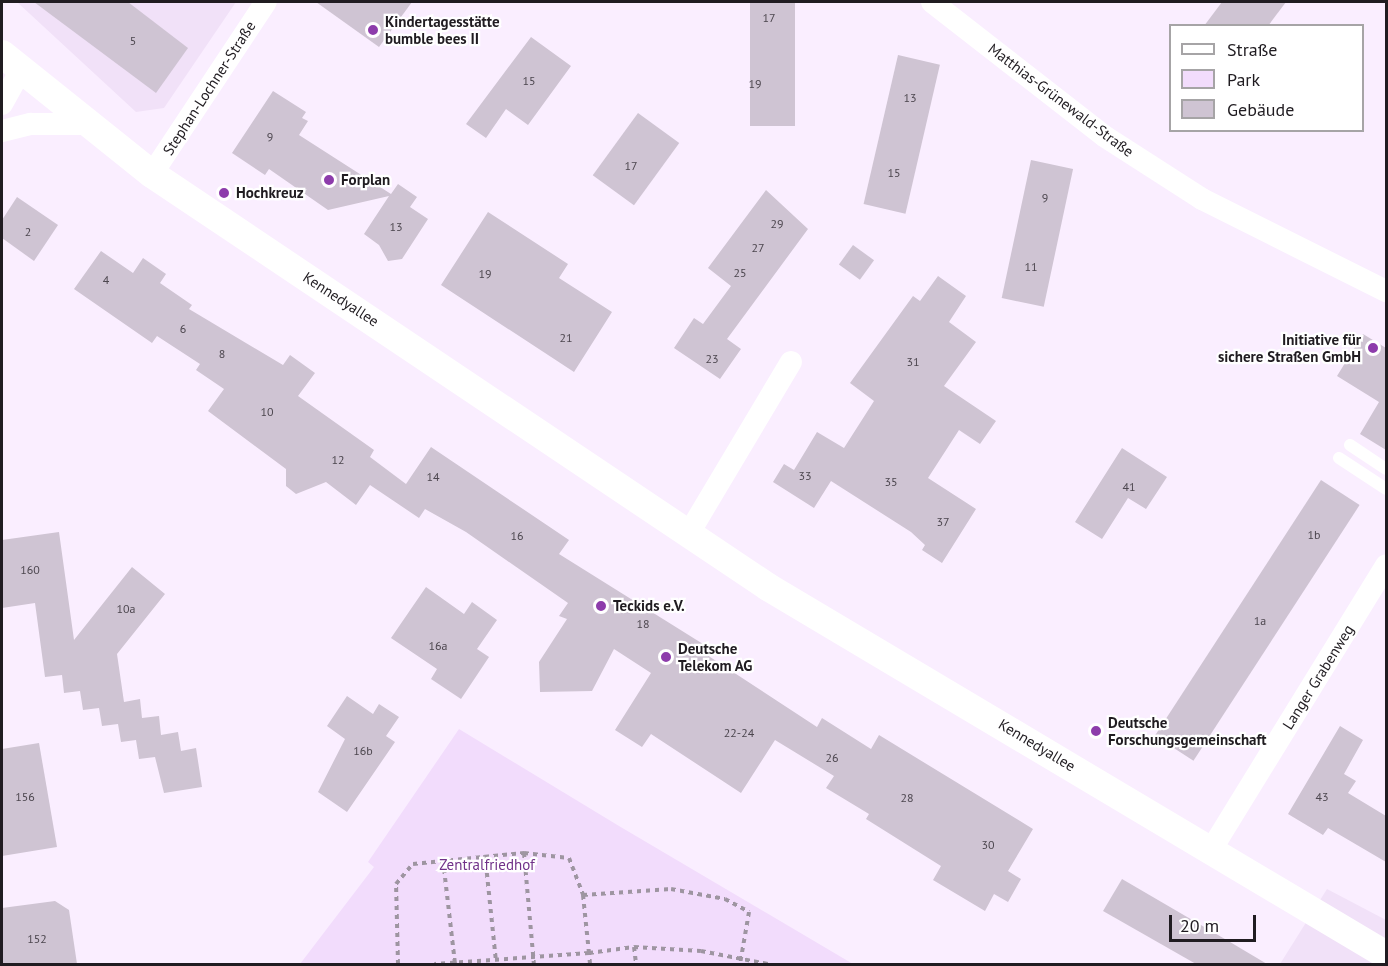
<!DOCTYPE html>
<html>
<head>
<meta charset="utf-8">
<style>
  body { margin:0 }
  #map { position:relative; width:1388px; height:966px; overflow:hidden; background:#faeeff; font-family:"PT Sans",sans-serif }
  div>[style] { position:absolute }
  .built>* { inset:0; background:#f1e1f8 }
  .green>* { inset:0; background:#f2dcfc }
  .building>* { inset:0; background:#cfc4d3; transform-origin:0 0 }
  .path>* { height:4px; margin-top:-2px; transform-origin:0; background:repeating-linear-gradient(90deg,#9e95a1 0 4.5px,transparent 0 9px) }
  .service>* { height:12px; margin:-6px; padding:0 6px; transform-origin:6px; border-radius:6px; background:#fff }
  .minor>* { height:22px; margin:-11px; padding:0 11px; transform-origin:11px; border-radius:11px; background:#fff }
  .tertiary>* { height:28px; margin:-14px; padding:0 14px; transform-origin:14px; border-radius:14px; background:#fff }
  .dots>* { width:16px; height:16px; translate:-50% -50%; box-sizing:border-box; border:3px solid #fff; border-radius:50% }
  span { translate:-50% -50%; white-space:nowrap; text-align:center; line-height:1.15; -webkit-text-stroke:4.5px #fff; paint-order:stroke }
  .number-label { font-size:12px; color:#4c464e }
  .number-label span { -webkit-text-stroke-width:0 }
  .poi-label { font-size:15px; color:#201c21; font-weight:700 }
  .left { translate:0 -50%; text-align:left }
  .right { translate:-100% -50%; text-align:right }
  .street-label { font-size:15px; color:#201c21 }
  .park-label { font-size:15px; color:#713289 }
  .frame { position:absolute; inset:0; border:3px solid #201c21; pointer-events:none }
  .legend { position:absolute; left:1169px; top:24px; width:195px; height:108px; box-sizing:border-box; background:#fff; border:2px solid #a6a4a6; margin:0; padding:8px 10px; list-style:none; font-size:18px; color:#201c21 }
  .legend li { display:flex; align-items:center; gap:12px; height:30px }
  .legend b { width:30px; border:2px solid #a6a4a6 }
  .scale { position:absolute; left:1169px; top:915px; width:87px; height:27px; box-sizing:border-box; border:3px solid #201c21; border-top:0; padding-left:8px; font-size:18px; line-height:21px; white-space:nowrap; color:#201c21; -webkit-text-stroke:4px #fff; paint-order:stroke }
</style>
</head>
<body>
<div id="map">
  <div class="built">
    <i style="clip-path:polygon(17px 2px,236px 2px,164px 108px,136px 112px)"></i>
    <i style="clip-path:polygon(1327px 889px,1386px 920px,1386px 964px,1280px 964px)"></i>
  </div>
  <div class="green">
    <i style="clip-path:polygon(459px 729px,619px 826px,853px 964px,300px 964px,374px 867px,368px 862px)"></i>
  </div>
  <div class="building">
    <i style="clip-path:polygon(34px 2px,128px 2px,188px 48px,156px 93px)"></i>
    <i style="clip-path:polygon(316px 2px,412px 2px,379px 47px)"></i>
    <i style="left:750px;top:2px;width:45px;height:124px"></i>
    <i style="clip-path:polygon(1222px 2px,1286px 2px,1268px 26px,1204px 26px)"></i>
    <i style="clip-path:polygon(531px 37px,571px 66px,528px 125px,506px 109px,486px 138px,466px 124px)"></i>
    <i style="left:898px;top:55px;width:43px;height:153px;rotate:13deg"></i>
    <i style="clip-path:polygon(273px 91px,306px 112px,302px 118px,308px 121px,299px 135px,391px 194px,398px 184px,417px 197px,410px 207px,428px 219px,402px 259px,388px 261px,379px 245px,364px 234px,389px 196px,328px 210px,269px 169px,265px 175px,232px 153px)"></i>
    <i style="left:638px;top:113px;width:51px;height:77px;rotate:36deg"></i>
    <i style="left:1031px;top:160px;width:43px;height:141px;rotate:12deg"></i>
    <i style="clip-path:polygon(766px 190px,808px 229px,727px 339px,741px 349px,720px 379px,674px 348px,694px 318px,703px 324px,731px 286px,708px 268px)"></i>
    <i style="clip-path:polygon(17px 197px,58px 225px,34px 261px,2px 238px,2px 220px)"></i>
    <i style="clip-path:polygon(488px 212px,568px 264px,559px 278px,612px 312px,574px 372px,441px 285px)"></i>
    <i style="left:853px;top:245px;width:26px;height:24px;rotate:36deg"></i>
    <i style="clip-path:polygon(101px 251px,133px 273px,143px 258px,166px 274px,160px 283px,192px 305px,189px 309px,283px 365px,290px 355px,315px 373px,298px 396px,374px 450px,370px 457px,406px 484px,431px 447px,569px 540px,559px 554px,711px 649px,707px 655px,817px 727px,822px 718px,871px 749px,879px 735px,1033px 829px,1008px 871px,1021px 879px,1008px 902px,994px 894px,985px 911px,933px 880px,941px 866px,866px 819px,869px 814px,826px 788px,834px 776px,775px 740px,741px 793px,651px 734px,642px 747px,615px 730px,651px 673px,614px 649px,592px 691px,540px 692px,539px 662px,567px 619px,559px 616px,568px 603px,466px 532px,425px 509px,419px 518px,370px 485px,356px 505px,326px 482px,296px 494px,286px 486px,286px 469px,208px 411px,224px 389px,196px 370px,200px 364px,157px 336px,152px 343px,74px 289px)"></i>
    <i style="clip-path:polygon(938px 276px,966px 296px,949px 322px,976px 342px,944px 386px,996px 421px,980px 444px,959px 430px,928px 478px,976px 509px,942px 563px,922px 550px,925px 545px,911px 532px,831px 481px,814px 508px,773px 482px,784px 464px,794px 470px,817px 432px,844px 448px,874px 401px,850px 383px,913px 296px,920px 301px)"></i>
    <i style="clip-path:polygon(1363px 334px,1386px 348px,1386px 450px,1360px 434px,1379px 402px,1337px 376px)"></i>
    <i style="clip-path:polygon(1122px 448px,1167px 477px,1146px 509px,1128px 498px,1102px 539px,1075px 522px)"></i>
    <i style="left:1321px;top:480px;width:46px;height:305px;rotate:33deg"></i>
    <i style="clip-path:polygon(59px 532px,74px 640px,132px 567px,165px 594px,117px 654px,124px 702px,140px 699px,142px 718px,159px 716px,161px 735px,178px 732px,181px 751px,196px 748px,202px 787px,164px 793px,155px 757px,139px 759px,136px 740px,121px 742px,118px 724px,102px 726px,99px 708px,83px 710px,80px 691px,64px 693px,62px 675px,45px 677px,35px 603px,2px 608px,2px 540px)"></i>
    <i style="clip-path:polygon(426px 587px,464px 614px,472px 602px,497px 620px,477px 649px,489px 657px,461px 699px,431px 679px,437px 669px,391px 638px)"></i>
    <i style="clip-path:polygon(347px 696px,373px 714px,379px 704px,399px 717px,386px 736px,395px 742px,347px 812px,318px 792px,345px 739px,327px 726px)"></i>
    <i style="clip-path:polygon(1340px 726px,1363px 740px,1344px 774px,1356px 781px,1348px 793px,1386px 816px,1386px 862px,1328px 828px,1323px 835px,1288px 814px)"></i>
    <i style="clip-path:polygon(39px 743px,57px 847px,2px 856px,2px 749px)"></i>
    <i style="clip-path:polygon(1122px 879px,1230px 942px,1267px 964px,1196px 964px,1103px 911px)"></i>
    <i style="clip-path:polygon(55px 901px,69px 910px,77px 964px,2px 964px,2px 908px)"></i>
  </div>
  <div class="path">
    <i style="left:524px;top:853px;width:111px;rotate:84.9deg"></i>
    <i style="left:485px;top:855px;width:107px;rotate:84.1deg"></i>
    <i style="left:443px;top:860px;width:105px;rotate:83.4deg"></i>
    <i style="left:583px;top:895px;width:88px;rotate:-3.9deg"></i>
    <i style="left:671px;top:889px;width:55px;rotate:10.5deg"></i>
    <i style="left:725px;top:899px;width:27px;rotate:28deg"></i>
    <i style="left:749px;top:912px;width:53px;rotate:99.8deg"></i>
    <i style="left:634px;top:947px;width:17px;rotate:83deg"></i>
    <i style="left:398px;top:964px;width:80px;rotate:-91.4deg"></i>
    <i style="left:396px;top:884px;width:26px;rotate:-50deg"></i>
    <i style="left:413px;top:864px;width:112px;rotate:-5.7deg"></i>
    <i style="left:524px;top:853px;width:45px;rotate:6.3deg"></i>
    <i style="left:569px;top:858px;width:40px;rotate:69deg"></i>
    <i style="left:583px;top:895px;width:58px;rotate:84.1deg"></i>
    <i style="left:589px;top:953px;width:155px;rotate:175.9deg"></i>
    <i style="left:590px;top:964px;width:11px;rotate:-95deg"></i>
    <i style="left:589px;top:953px;width:45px;rotate:-7.6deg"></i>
    <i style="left:634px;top:947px;width:67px;rotate:3.4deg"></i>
    <i style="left:701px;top:951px;width:68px;rotate:11deg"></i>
  </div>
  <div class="service">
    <i style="left:1350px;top:445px;width:43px;rotate:33.7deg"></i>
    <i style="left:1339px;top:458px;width:56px;rotate:33.4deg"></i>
  </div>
  <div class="minor">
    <i style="left:932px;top:2px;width:218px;rotate:37.9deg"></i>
    <i style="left:1104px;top:136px;width:117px;rotate:32.7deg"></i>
    <i style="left:1202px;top:199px;width:206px;rotate:26.6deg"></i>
    <i style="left:2px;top:104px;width:38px;rotate:-61deg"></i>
    <i style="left:2px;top:131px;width:30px;rotate:-14deg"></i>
    <i style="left:31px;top:124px;width:56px"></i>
    <i style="left:152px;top:174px;width:206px;rotate:-56.5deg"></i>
    <i style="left:689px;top:533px;width:199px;rotate:-59.2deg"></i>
    <i style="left:1211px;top:850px;width:334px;rotate:-58.4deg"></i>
  </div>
  <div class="tertiary">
    <i style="left:2px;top:54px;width:192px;rotate:38.7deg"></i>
    <i style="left:152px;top:174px;width:742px;rotate:33.84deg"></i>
    <i style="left:768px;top:587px;width:719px;rotate:30.77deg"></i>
  </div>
  <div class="dots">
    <i style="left:373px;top:30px;background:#8d3cab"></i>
    <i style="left:329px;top:180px;background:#8d3cab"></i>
    <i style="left:224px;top:193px;background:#8d3cab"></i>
    <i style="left:1373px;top:348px;background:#8d3cab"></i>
    <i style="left:601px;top:606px;background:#8d3cab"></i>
    <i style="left:666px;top:657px;background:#8d3cab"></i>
    <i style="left:1096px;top:731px;background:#8d3cab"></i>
  </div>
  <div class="number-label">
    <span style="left:769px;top:18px">17</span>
    <span style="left:133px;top:41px">5</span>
    <span style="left:529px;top:81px">15</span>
    <span style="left:755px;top:84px">19</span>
    <span style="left:910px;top:98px">13</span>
    <span style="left:270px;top:137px">9</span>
    <span style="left:631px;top:166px">17</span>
    <span style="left:894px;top:173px">15</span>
    <span style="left:1045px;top:198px">9</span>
    <span style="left:777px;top:224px">29</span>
    <span style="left:396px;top:227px">13</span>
    <span style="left:28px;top:232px">2</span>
    <span style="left:758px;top:248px">27</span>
    <span style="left:1031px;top:267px">11</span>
    <span style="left:740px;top:273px">25</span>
    <span style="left:485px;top:274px">19</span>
    <span style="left:106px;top:280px">4</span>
    <span style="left:183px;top:329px">6</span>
    <span style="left:566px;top:338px">21</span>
    <span style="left:222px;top:354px">8</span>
    <span style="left:712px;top:359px">23</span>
    <span style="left:913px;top:362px">31</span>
    <span style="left:267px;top:412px">10</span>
    <span style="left:338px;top:460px">12</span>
    <span style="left:805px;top:476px">33</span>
    <span style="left:433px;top:477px">14</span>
    <span style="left:891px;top:482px">35</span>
    <span style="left:1129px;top:487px">41</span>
    <span style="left:943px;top:522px">37</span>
    <span style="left:1314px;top:535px">1b</span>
    <span style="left:517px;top:536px">16</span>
    <span style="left:30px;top:570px">160</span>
    <span style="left:126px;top:609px">10a</span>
    <span style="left:1260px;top:621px">1a</span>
    <span style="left:643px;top:624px">18</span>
    <span style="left:438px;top:646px">16a</span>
    <span style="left:739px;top:733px">22-24</span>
    <span style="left:363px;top:751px">16b</span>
    <span style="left:832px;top:758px">26</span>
    <span style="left:25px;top:797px">156</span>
    <span style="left:1322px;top:797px">43</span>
    <span style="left:907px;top:798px">28</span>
    <span style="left:988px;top:845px">30</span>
    <span style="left:37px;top:939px">152</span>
  </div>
  <div class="poi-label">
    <span class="left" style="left:385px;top:30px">Kindertagesstätte<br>bumble bees II</span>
    <span class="left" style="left:341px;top:180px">Forplan</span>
    <span class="left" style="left:236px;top:193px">Hochkreuz</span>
    <span class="right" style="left:1361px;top:348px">Initiative für<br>sichere Straßen GmbH</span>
    <span class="left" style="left:613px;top:606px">Teckids e.V.</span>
    <span class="left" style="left:678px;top:657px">Deutsche<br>Telekom AG</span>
    <span class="left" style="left:1108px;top:731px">Deutsche<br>Forschungsgemeinschaft</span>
  </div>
  <div class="street-label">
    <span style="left:209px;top:88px;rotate:-57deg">Stephan-Lochner-Straße</span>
    <span style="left:1061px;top:100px;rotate:37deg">Matthias-Grünewald-Straße</span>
    <span style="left:341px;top:299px;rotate:33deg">Kennedyallee</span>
    <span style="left:1318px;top:677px;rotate:-58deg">Langer Grabenweg</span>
    <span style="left:1037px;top:745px;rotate:31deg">Kennedyallee</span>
  </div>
  <div class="park-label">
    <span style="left:487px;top:865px">Zentralfriedhof</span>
  </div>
  <div class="frame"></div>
  <ul class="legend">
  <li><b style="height:8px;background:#fff"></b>Straße</li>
  <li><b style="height:16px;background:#f2dcfc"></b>Park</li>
  <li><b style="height:16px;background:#cfc4d3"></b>Gebäude</li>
  </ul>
  <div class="scale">20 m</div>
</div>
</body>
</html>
